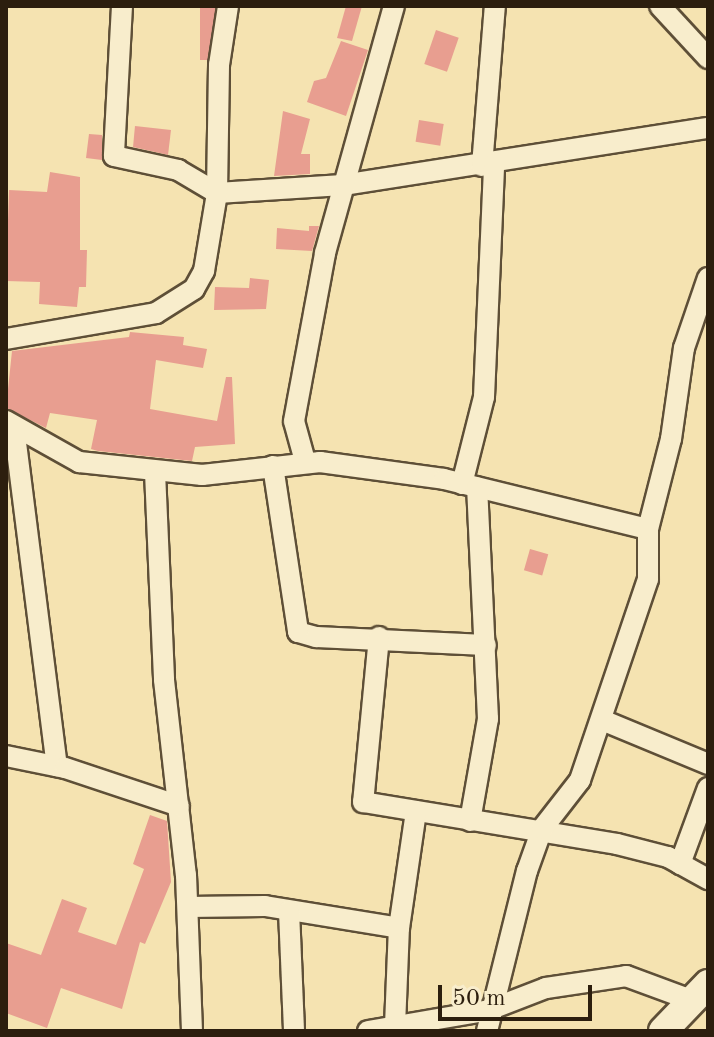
<!DOCTYPE html>
<html>
<head>
<meta charset="utf-8">
<style>
  body { margin:0 }
  #map { position:relative; width:714px; height:1037px; overflow:hidden; background:#f5e3b1; font-family:"Old Standard TT",serif }
  div>[style] { position:absolute }
  .building>* { inset:0; background:#e89e90; transform-origin:0 0 }
  .roads { filter:drop-shadow(2px 0 #5e4f37) drop-shadow(-2px 0 #5e4f37) drop-shadow(0 2px #5e4f37) drop-shadow(0 -2px #5e4f37) }
  .street>* { height:20px; margin:-10px; padding:0 10px; transform-origin:10px; border-radius:10px; background:#f8edcc }
  .secondary>* { height:28px; margin:-14px; padding:0 14px; transform-origin:14px; border-radius:14px; background:#f8edcc }
  span { translate:-50% -50%; white-space:nowrap; text-align:center; line-height:1.15; -webkit-text-stroke:6px #f8edcc; paint-order:stroke }
  .frame { position:absolute; inset:0; border:8px solid #2c1e0e; pointer-events:none }
  .scale { position:absolute; left:438px; top:985px; width:154px; height:36px; box-sizing:border-box; border:4px solid #2c1e0e; border-top:0; padding-left:10px; font-size:24px; line-height:28px; white-space:nowrap; color:#2c1e0e; -webkit-text-stroke:6px #f8edcc; paint-order:stroke }
</style>
</head>
<body>
<div id="map">
  <div class="building">
    <i style="left:200px;top:6px;width:15px;height:54px"></i>
    <i style="clip-path:polygon(346px 6px,362px 6px,352px 41px,337px 38px)"></i>
    <i style="left:436px;top:30px;width:24px;height:36px;rotate:19deg"></i>
    <i style="clip-path:polygon(341px 41px,368px 50px,346px 116px,307px 102px,314px 81px,326px 78px)"></i>
    <i style="clip-path:polygon(283px 111px,310px 119px,301px 154px,310px 154px,310px 174px,274px 176px)"></i>
    <i style="left:419px;top:120px;width:25px;height:22px;rotate:9deg"></i>
    <i style="clip-path:polygon(135px 126px,171px 130px,168px 155px,133px 147px)"></i>
    <i style="clip-path:polygon(89px 134px,102px 135px,102px 160px,86px 158px)"></i>
    <i style="clip-path:polygon(50px 172px,80px 177px,80px 250px,87px 250px,86px 287px,79px 287px,77px 307px,39px 304px,40px 282px,6px 281px,9px 190px,47px 192px)"></i>
    <i style="clip-path:polygon(309px 226px,319px 226px,312px 251px,276px 249px,277px 228px,309px 231px)"></i>
    <i style="clip-path:polygon(250px 278px,269px 280px,266px 309px,214px 310px,215px 287px,249px 288px)"></i>
    <i style="clip-path:polygon(130px 332px,184px 337px,183px 345px,207px 349px,203px 368px,156px 360px,150px 409px,217px 421px,226px 377px,232px 377px,235px 444px,195px 447px,192px 461px,98px 451px,91px 449px,97px 420px,50px 413px,46px 428px,6px 408px,12px 351px,112px 339px,129px 337px)"></i>
    <i style="left:530px;top:549px;width:19px;height:22px;rotate:16deg"></i>
    <i style="clip-path:polygon(150px 815px,167px 821px,171px 882px,145px 944px,140px 942px,122px 1009px,61px 988px,47px 1028px,6px 1013px,6px 943px,41px 955px,62px 899px,87px 908px,78px 932px,116px 945px,144px 869px,133px 864px)"></i>
  </div>
  <div class="roads">
    <div class="street">
      <i style="left:122px;top:6px;width:150px;rotate:93.1deg"></i>
      <i style="left:114px;top:156px;width:66px;rotate:12.3deg"></i>
      <i style="left:178px;top:170px;width:45px;rotate:30.5deg"></i>
      <i style="left:217px;top:193px;width:126px;rotate:-3.6deg"></i>
      <i style="left:343px;top:185px;width:369px;rotate:-8.9deg"></i>
      <i style="left:660px;top:6px;width:71px;rotate:47.3deg"></i>
      <i style="left:482px;top:166px;width:161px;rotate:-85.4deg"></i>
      <i style="left:6px;top:339px;width:152px;rotate:-9.8deg"></i>
      <i style="left:156px;top:313px;width:45px;rotate:-32.3deg"></i>
      <i style="left:194px;top:289px;width:21px;rotate:-61deg"></i>
      <i style="left:204px;top:271px;width:79px;rotate:-80.5deg"></i>
      <i style="left:217px;top:193px;width:128px;rotate:-89.1deg"></i>
      <i style="left:219px;top:65px;width:60px;rotate:-81.3deg"></i>
      <i style="left:6px;top:421px;width:84px;rotate:29.3deg"></i>
      <i style="left:79px;top:462px;width:124px;rotate:6deg"></i>
      <i style="left:202px;top:475px;width:119px;rotate:-6.3deg"></i>
      <i style="left:320px;top:462px;width:125px;rotate:7.8deg"></i>
      <i style="left:444px;top:479px;width:210px;rotate:13.8deg"></i>
      <i style="left:14px;top:427px;width:342px;rotate:82.8deg"></i>
      <i style="left:305px;top:461px;width:41px;rotate:-105.4deg"></i>
      <i style="left:294px;top:421px;width:171px;rotate:-79.5deg"></i>
      <i style="left:325px;top:253px;width:256px;rotate:-74.4deg"></i>
      <i style="left:273px;top:466px;width:168px;rotate:81.4deg"></i>
      <i style="left:298px;top:632px;width:19px;rotate:16deg"></i>
      <i style="left:316px;top:637px;width:170px;rotate:2.7deg"></i>
      <i style="left:155px;top:472px;width:208px;rotate:87.5deg"></i>
      <i style="left:164px;top:680px;width:196px;rotate:83.6deg"></i>
      <i style="left:186px;top:875px;width:156px;rotate:87.8deg"></i>
      <i style="left:462px;top:484px;width:90px;rotate:-75.8deg"></i>
      <i style="left:484px;top:397px;width:233px;rotate:-87.5deg"></i>
      <i style="left:379px;top:637px;width:166px;rotate:95.5deg"></i>
      <i style="left:363px;top:802px;width:257px;rotate:9.4deg"></i>
      <i style="left:617px;top:844px;width:53px;rotate:14.3deg"></i>
      <i style="left:668px;top:857px;width:46px;rotate:28.8deg"></i>
      <i style="left:602px;top:720px;width:115px;rotate:22.5deg"></i>
      <i style="left:6px;top:756px;width:60px;rotate:11.5deg"></i>
      <i style="left:65px;top:768px;width:120px;rotate:18.4deg"></i>
      <i style="left:470px;top:821px;width:104px;rotate:-80deg"></i>
      <i style="left:488px;top:719px;width:232px;rotate:-92.7deg"></i>
      <i style="left:680px;top:864px;width:81px;rotate:-69.8deg"></i>
      <i style="left:188px;top:907px;width:77px;rotate:-0.7deg"></i>
      <i style="left:265px;top:906px;width:136px;rotate:9.3deg"></i>
      <i style="left:289px;top:911px;width:120px;rotate:87.6deg"></i>
      <i style="left:395px;top:1026px;width:98px;rotate:-87.7deg"></i>
      <i style="left:399px;top:928px;width:118px;rotate:-81.7deg"></i>
      <i style="left:368px;top:1031px;width:123px;rotate:-9.8deg"></i>
      <i style="left:489px;top:1010px;width:61px;rotate:-21.1deg"></i>
      <i style="left:546px;top:988px;width:81px;rotate:-8.5deg"></i>
      <i style="left:626px;top:976px;width:69px;rotate:20.3deg"></i>
      <i style="left:487px;top:1031px;width:165px;rotate:-76deg"></i>
      <i style="left:527px;top:871px;width:45px;rotate:-70.3deg"></i>
      <i style="left:542px;top:829px;width:62px;rotate:-52.2deg"></i>
      <i style="left:580px;top:780px;width:212px;rotate:-71.3deg"></i>
      <i style="left:648px;top:579px;width:50px;rotate:-90deg"></i>
      <i style="left:648px;top:529px;width:93px;rotate:-75.7deg"></i>
      <i style="left:671px;top:439px;width:92px;rotate:-81.9deg"></i>
      <i style="left:684px;top:348px;width:74px;rotate:-71.1deg"></i>
    </div>
    <div class="secondary">
      <i style="left:663px;top:1031px;width:65px;rotate:-46.2deg"></i>
    </div>
  </div>
  <div class="frame"></div>
  <div class="scale">50 m</div>
</div>
</body>
</html>
